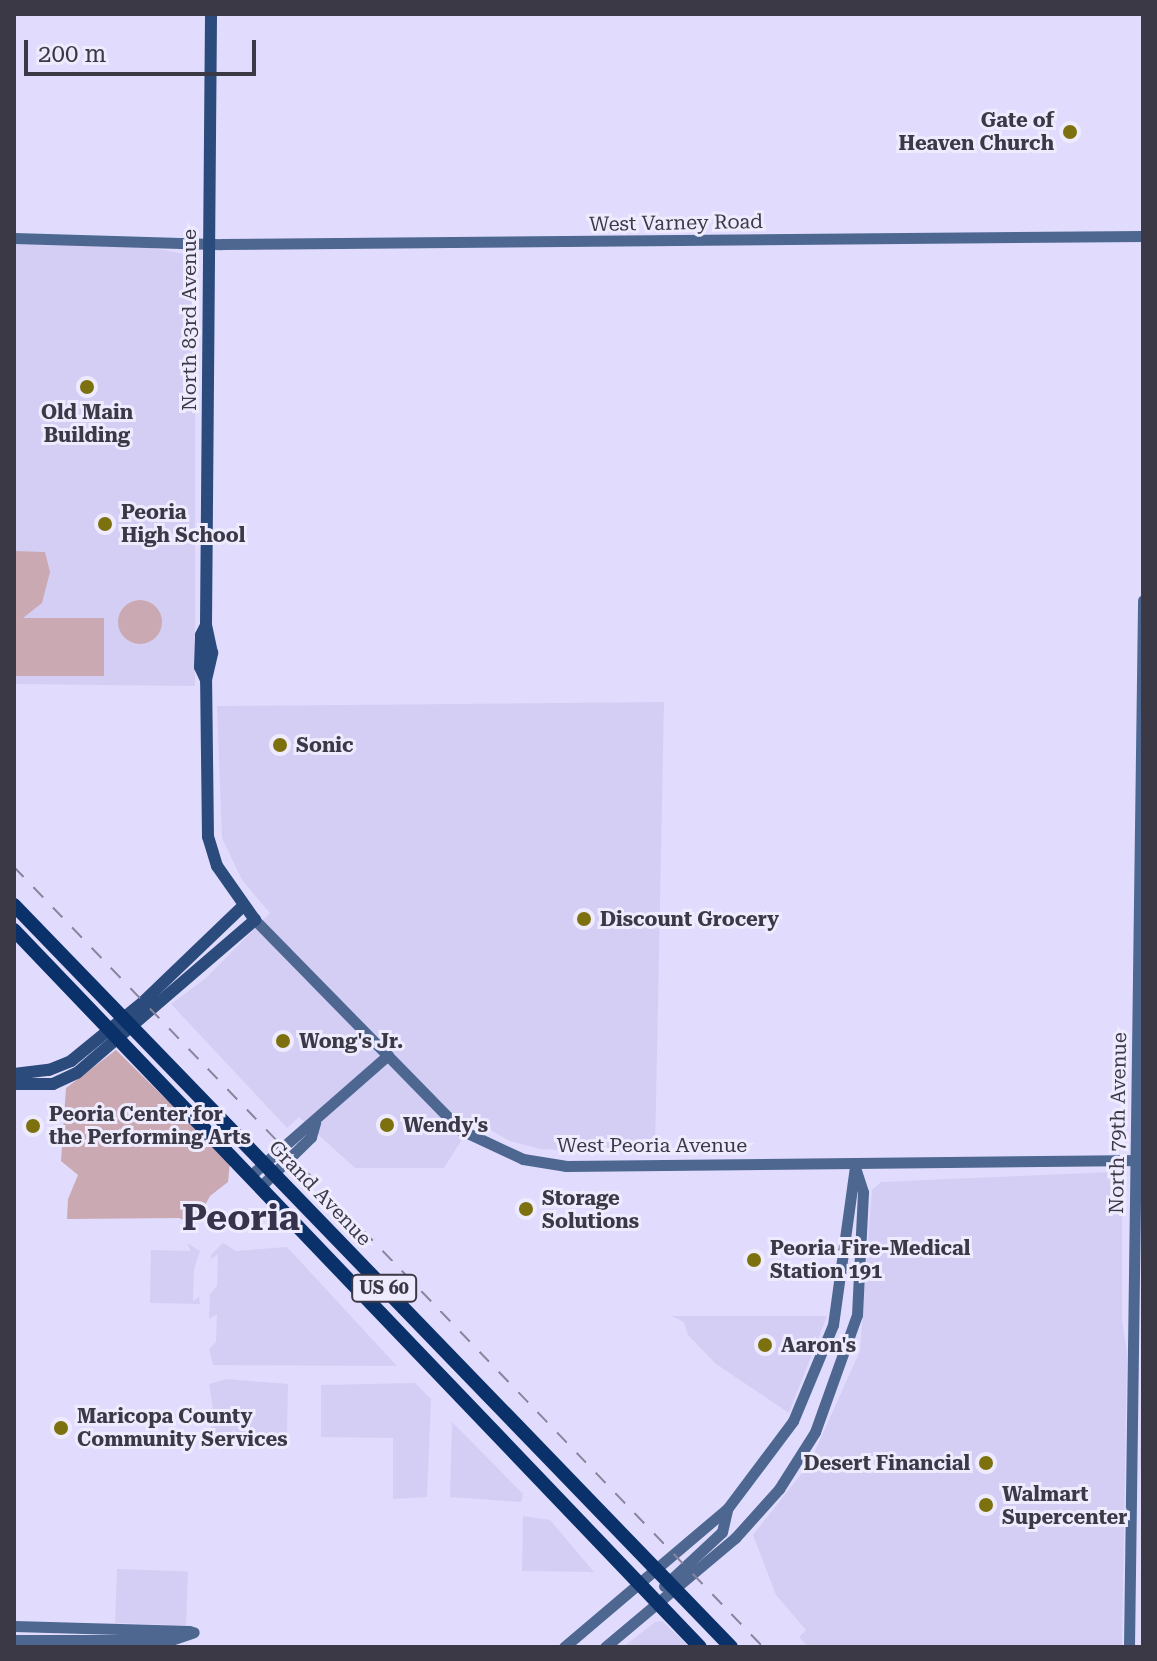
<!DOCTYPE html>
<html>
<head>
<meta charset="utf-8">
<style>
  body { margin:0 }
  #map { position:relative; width:1157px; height:1661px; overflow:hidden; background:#e1dcfd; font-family:"Roboto Serif",serif }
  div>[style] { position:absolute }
  .built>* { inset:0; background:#d4cef5; transform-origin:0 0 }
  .green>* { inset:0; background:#caa9b2 }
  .round { border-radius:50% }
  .secondary>* { height:11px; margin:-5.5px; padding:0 5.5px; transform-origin:5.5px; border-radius:5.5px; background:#4d6791 }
  .primary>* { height:12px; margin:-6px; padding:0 6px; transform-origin:6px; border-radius:6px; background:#2b4b7c }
  .highway>* { height:14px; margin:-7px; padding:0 7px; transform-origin:7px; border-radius:7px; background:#0b316a }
  .rail>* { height:2px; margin-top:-1px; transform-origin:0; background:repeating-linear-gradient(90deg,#88849b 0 14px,transparent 0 28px) }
  .dots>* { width:22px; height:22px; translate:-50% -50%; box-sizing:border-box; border:4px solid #eeebff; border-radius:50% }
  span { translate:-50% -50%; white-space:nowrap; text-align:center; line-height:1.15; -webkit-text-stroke:6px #eeebff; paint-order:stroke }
  .shield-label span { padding:2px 6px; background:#eeebff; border:2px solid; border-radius:6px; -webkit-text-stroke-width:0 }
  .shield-label { font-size:18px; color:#3c3947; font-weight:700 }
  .poi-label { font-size:20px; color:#3c3947; font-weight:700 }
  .right { translate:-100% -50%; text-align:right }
  .left { translate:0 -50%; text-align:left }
  .street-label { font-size:20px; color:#3c3947 }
  .town-label { font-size:36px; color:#38334d; font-weight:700 }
  .frame { position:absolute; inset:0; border:16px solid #3c3947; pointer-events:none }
  .scale { position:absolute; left:24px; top:40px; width:232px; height:36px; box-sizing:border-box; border:4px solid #3c3947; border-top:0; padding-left:10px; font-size:24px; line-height:28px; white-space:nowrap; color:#3c3947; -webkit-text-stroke:6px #eeebff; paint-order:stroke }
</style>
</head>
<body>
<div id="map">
  <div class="built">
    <i style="clip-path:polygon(14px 244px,136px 245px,195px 256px,195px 686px,14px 684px)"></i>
    <i style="clip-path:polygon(664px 702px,655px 1153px,540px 1149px,510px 1141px,474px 1121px,444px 1168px,355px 1168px,299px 1117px,287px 1128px,171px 1004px,206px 978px,270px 913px,242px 880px,222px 838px,217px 706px)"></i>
    <i style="clip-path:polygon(1111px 1172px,1122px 1184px,1122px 1321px,1127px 1352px,1122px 1647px,808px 1647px,799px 1637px,806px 1630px,776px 1595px,753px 1535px,809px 1464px,860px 1351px,872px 1190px,881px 1182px)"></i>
    <i style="clip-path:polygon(187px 1243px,200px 1251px,194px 1269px,193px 1301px,199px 1297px,200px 1304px,150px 1303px,151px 1250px,191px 1251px)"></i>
    <i style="clip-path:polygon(223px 1243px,236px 1251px,287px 1247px,397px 1366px,213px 1365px,209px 1349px,216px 1342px,217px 1314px,209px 1319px,210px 1294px,217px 1286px,218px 1254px,211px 1259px,211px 1255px)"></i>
    <i style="clip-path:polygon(1143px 1281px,1143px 1469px,1140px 1469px,1142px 1320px)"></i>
    <i style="clip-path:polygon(671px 1316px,827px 1316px,789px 1413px,716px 1364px,688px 1335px,684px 1322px)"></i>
    <i style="clip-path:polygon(227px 1379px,288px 1384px,287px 1436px,207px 1435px,215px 1422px,209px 1384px)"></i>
    <i style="clip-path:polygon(321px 1385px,415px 1383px,431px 1399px,427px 1497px,393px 1499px,393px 1438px,321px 1437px)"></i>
    <i style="clip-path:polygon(452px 1422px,523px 1494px,521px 1502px,450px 1497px)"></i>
    <i style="clip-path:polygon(523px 1516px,550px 1520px,594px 1572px,522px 1571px)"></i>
    <i style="left:117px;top:1569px;width:71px;height:54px;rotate:2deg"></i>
    <i style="clip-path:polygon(662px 1621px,690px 1647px,623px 1647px,655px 1622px)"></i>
  </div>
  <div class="green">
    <i style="clip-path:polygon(14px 551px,45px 552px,50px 572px,42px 603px,23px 618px,104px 618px,104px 676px,14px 676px)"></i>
    <i class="round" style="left:118px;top:600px;width:44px;height:44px"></i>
    <i style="clip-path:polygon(116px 1050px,230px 1162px,228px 1182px,210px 1196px,195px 1224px,179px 1218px,67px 1219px,68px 1199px,78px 1175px,61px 1161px,66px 1088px)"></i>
  </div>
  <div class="secondary">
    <i style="left:14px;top:238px;width:208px;rotate:1.7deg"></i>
    <i style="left:222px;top:244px;width:921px;rotate:-0.5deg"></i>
    <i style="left:255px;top:920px;width:294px;rotate:45.6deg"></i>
    <i style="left:461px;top:1130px;width:68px;rotate:25.1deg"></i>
    <i style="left:523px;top:1159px;width:44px;rotate:9.2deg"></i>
    <i style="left:566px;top:1166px;width:577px;rotate:-0.6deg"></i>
    <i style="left:251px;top:1175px;width:182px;rotate:-41.2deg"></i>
    <i style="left:261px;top:1186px;width:70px;rotate:-44.4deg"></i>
    <i style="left:311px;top:1137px;width:15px;rotate:-74deg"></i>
    <i style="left:664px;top:1586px;width:79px;rotate:-43deg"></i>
    <i style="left:722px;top:1532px;width:23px;rotate:-77deg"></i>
    <i style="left:14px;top:1626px;width:176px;rotate:1.6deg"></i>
    <i style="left:14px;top:1640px;width:157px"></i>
    <i style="left:171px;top:1640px;width:24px;rotate:-19deg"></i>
    <i style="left:564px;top:1647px;width:214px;rotate:-40.3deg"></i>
    <i style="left:727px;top:1509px;width:110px;rotate:-53.1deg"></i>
    <i style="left:793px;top:1421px;width:104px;rotate:-67.4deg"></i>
    <i style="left:833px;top:1325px;width:160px;rotate:-82.1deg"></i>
    <i style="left:605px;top:1647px;width:170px;rotate:-40deg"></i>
    <i style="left:735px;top:1538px;width:66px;rotate:-48.1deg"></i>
    <i style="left:779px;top:1489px;width:67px;rotate:-57.7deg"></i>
    <i style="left:815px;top:1432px;width:124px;rotate:-70.3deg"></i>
    <i style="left:857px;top:1315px;width:123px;rotate:-87.2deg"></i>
    <i style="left:863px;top:1192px;width:26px;rotate:-108deg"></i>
    <i style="left:1129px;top:1647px;width:1047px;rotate:-89.23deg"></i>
  </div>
  <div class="primary">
    <i style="left:206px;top:680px;width:28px;rotate:-77deg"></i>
    <i style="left:212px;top:653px;width:29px;rotate:-102deg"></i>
    <i style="left:206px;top:625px;width:611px;rotate:-89.53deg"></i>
    <i style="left:14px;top:1074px;width:35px;rotate:-7deg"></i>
    <i style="left:49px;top:1070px;width:24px;rotate:-22deg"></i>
    <i style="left:71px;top:1061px;width:93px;rotate:-39.3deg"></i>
    <i style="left:143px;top:1002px;width:137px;rotate:-43.8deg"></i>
    <i style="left:14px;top:1084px;width:39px"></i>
    <i style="left:53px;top:1084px;width:26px;rotate:-25deg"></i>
    <i style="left:77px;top:1073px;width:235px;rotate:-40.7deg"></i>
    <i style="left:255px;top:920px;width:66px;rotate:-125.1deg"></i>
    <i style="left:217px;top:866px;width:30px;rotate:-107deg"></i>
    <i style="left:208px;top:837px;width:157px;rotate:-90.7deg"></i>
    <i style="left:206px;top:680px;width:14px;rotate:-115deg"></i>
    <i style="left:200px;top:667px;width:32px;rotate:-88deg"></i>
    <i style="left:201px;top:635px;width:11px;rotate:-63deg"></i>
  </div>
  <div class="highway">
    <i style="left:14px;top:905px;width:1032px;rotate:45.98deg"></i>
    <i style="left:14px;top:930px;width:992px;rotate:46.27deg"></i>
  </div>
  <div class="rail">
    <i style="left:14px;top:867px;width:1081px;rotate:46.16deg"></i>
  </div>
  <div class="dots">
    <i style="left:1070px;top:132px;background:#7d700f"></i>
    <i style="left:87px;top:387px;background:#7d700f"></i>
    <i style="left:105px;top:524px;background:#7d700f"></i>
    <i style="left:280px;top:745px;background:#7d700f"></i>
    <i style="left:584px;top:919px;background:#7d700f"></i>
    <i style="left:283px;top:1041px;background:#7d700f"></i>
    <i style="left:387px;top:1125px;background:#7d700f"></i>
    <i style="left:33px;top:1126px;background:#7d700f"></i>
    <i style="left:526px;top:1209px;background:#7d700f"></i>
    <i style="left:754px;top:1260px;background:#7d700f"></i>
    <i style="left:765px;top:1345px;background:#7d700f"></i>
    <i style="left:61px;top:1428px;background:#7d700f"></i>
    <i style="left:986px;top:1463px;background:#7d700f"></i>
    <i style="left:986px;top:1505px;background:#7d700f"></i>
  </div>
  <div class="shield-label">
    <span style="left:384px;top:1288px">US 60</span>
  </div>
  <div class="poi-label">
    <span class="right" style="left:1054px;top:132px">Gate of<br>Heaven Church</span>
    <span style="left:87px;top:424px">Old Main<br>Building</span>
    <span class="left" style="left:121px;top:524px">Peoria<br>High School</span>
    <span class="left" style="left:296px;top:745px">Sonic</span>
    <span class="left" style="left:600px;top:919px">Discount Grocery</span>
    <span class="left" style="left:299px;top:1041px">Wong's Jr.</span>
    <span class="left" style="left:49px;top:1126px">Peoria Center for<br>the Performing Arts</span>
    <span class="left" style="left:403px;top:1125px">Wendy's</span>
    <span class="left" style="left:542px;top:1210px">Storage<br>Solutions</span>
    <span class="left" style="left:770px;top:1260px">Peoria Fire-Medical<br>Station 191</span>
    <span class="left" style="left:781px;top:1345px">Aaron's</span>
    <span class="left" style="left:77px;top:1428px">Maricopa County<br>Community Services</span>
    <span class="right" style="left:970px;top:1463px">Desert Financial</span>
    <span class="left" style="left:1002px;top:1506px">Walmart<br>Supercenter</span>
  </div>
  <div class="street-label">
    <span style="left:676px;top:223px;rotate:-1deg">West Varney Road</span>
    <span style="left:189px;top:320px;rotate:-90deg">North 83rd Avenue</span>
    <span style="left:1118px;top:1123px;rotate:-89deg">North 79th Avenue</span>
    <span style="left:652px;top:1145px">West Peoria Avenue</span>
    <span style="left:320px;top:1193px;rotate:46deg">Grand Avenue</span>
  </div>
  <div class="town-label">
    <span style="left:241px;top:1219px">Peoria</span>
  </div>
  <div class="frame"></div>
  <div class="scale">200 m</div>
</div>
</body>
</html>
